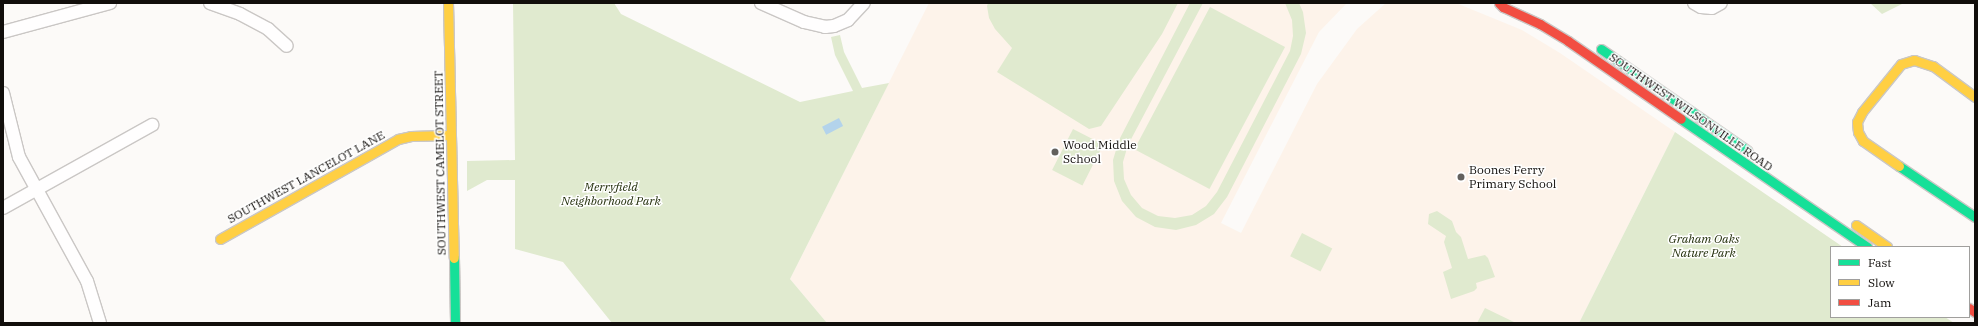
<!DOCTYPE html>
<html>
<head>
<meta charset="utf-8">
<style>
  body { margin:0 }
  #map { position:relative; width:1978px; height:326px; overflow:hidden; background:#fcfaf8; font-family:"IBM Plex Serif",serif }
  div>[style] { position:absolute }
  .built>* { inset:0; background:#fdf3ea }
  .green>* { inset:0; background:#e0eacf; transform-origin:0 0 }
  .water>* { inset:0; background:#b3d3eb; transform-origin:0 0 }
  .roads { filter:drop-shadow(1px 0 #cac7c5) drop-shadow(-1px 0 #cac7c5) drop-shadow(0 1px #cac7c5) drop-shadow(0 -1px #cac7c5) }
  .street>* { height:12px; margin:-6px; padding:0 6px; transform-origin:6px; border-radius:6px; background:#fffefe }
  .fast>* { height:9px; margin:-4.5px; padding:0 4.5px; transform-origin:4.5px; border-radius:4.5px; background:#16e098 }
  .slow>* { height:9px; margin:-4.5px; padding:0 4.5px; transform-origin:4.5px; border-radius:4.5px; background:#ffcf43 }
  .jam>* { height:9px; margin:-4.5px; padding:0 4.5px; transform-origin:4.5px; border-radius:4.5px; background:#f24e42 }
  .dots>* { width:11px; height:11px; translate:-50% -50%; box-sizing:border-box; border:2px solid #fff; border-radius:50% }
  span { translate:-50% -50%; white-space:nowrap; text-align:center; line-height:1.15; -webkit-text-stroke:3px #fff; paint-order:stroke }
  .street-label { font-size:12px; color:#110e0b }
  .poi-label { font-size:12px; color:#110e0b }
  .left { translate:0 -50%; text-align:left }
  .park-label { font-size:12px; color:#232f0b; font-style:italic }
  .frame { position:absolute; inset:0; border:4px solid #110e0b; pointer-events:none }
  .legend { position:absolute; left:1830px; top:246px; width:140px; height:72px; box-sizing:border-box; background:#fff; border:1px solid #a09f9d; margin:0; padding:5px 7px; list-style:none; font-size:12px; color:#110e0b }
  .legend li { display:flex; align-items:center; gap:8px; height:20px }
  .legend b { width:20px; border:1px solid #a09f9d }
</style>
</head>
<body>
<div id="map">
  <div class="built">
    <i style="clip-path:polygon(929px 3px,1347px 3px,1319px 32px,1221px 223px,1241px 233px,1317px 84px,1357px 29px,1386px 3px,1456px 3px,1522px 30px,1560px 53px,1675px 132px,1579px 323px,827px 323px,790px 279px)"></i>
  </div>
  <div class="green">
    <i style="clip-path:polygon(513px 3px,614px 3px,621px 14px,800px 102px,853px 91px,835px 55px,831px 37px,840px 35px,844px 52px,862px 88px,889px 83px,790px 279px,827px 323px,612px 323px,563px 262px,515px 249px,515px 180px,487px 180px,467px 191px,467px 161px,515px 160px)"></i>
    <i style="clip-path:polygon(988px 3px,1178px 3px,1162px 34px,1101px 126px,1089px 129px,997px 72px,1012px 48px,995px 29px,989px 18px,987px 6px)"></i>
    <i style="clip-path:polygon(1190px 3px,1203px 3px,1128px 145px,1123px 162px,1124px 179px,1131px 195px,1142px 208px,1158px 216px,1175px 218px,1192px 215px,1206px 206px,1217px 192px,1290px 51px,1293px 36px,1292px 20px,1285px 3px,1299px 3px,1303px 12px,1306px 33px,1301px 54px,1227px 197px,1214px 214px,1196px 225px,1176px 230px,1155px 227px,1136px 217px,1122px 201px,1114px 181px,1113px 160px,1119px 140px)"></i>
    <i style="clip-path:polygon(1870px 3px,1904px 3px,1882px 14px)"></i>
    <i style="left:1210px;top:7px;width:85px;height:161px;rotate:28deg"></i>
    <i style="left:1073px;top:129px;width:34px;height:46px;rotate:27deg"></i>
    <i style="clip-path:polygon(1675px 132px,1843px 247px,1831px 247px,1831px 317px,1945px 317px,1954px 323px,1579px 323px)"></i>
    <i style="clip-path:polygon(1437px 211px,1452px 221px,1456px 232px,1461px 237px,1468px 259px,1485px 255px,1488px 258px,1495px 277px,1476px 283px,1477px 288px,1474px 291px,1451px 299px,1443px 272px,1452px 268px,1444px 242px,1446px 236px,1428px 224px,1429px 214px)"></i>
    <i style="left:1302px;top:233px;width:34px;height:26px;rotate:27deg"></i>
    <i style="clip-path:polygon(1485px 308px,1516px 323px,1477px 323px)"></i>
  </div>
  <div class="water">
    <i style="left:839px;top:118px;width:9px;height:19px;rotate:63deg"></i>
  </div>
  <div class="roads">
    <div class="street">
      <i style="left:210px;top:3px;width:32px;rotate:20deg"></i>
      <i style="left:240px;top:14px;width:32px;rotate:28deg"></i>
      <i style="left:268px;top:29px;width:25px;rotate:42deg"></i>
      <i style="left:761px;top:3px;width:47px;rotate:23.8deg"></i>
      <i style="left:804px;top:22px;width:22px;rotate:13deg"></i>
      <i style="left:825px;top:27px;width:9px;rotate:-6deg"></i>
      <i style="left:834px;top:26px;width:15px;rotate:-23deg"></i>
      <i style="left:848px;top:20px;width:23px;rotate:-47deg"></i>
      <i style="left:1694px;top:3px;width:8px;rotate:30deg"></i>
      <i style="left:1701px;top:7px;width:11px;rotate:5deg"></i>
      <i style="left:1712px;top:8px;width:10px;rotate:-29deg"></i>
      <i style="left:3px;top:32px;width:111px;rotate:-15.2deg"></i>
      <i style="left:3px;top:93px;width:66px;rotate:76deg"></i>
      <i style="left:19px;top:157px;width:141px;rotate:61.3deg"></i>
      <i style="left:87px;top:281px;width:44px;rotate:72.8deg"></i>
      <i style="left:3px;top:208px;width:171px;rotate:-29.1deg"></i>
    </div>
    <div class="fast">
      <i style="left:1601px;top:49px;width:178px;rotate:34.7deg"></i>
      <i style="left:1681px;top:119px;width:226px;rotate:34.5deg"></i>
      <i style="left:1899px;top:166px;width:92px;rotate:33.9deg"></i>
      <i style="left:454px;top:258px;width:65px;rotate:89.1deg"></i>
    </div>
    <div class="slow">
      <i style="left:448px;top:3px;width:255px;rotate:88.7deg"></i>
      <i style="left:1899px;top:166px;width:44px;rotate:-145.2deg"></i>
      <i style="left:1863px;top:141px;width:10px;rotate:-119deg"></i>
      <i style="left:1858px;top:132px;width:10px;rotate:-96deg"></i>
      <i style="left:1857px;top:122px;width:11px;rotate:-63deg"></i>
      <i style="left:1862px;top:112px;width:62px;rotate:-50.9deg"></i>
      <i style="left:1901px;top:64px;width:14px;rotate:-17deg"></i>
      <i style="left:1914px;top:60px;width:20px;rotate:18deg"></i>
      <i style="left:1933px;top:66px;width:52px;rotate:36.4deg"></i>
      <i style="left:1856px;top:225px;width:38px;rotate:35deg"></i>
      <i style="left:220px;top:239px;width:204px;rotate:-29.3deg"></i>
      <i style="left:398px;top:139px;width:13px;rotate:-13deg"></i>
      <i style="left:411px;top:136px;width:40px;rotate:-1.4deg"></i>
    </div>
    <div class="jam">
      <i style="left:1499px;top:3px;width:6px;rotate:45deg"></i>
      <i style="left:1503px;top:7px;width:41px;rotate:24.7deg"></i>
      <i style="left:1540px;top:24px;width:33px;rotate:31deg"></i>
      <i style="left:1568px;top:41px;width:137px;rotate:34.6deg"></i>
      <i style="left:1969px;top:308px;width:7px;rotate:34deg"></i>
    </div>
  </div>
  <div class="dots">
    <i style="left:1055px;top:152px;background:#63615e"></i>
    <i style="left:1461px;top:177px;background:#63615e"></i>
  </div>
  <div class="street-label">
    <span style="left:1691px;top:112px;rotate:35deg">SOUTHWEST WILSONVILLE ROAD</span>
    <span style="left:440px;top:163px;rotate:-91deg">SOUTHWEST CAMELOT STREET</span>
    <span style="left:306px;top:177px;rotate:-29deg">SOUTHWEST LANCELOT LANE</span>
  </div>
  <div class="poi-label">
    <span class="left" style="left:1063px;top:152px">Wood Middle<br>School</span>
    <span class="left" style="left:1469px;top:177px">Boones Ferry<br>Primary School</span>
  </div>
  <div class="park-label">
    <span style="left:611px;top:194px">Merryfield<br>Neighborhood Park</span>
    <span style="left:1704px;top:246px">Graham Oaks<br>Nature Park</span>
  </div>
  <div class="frame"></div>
  <ul class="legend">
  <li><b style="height:5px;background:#16e098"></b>Fast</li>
  <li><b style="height:5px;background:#ffcf43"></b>Slow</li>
  <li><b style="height:5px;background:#f24e42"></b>Jam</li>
  </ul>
</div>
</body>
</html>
